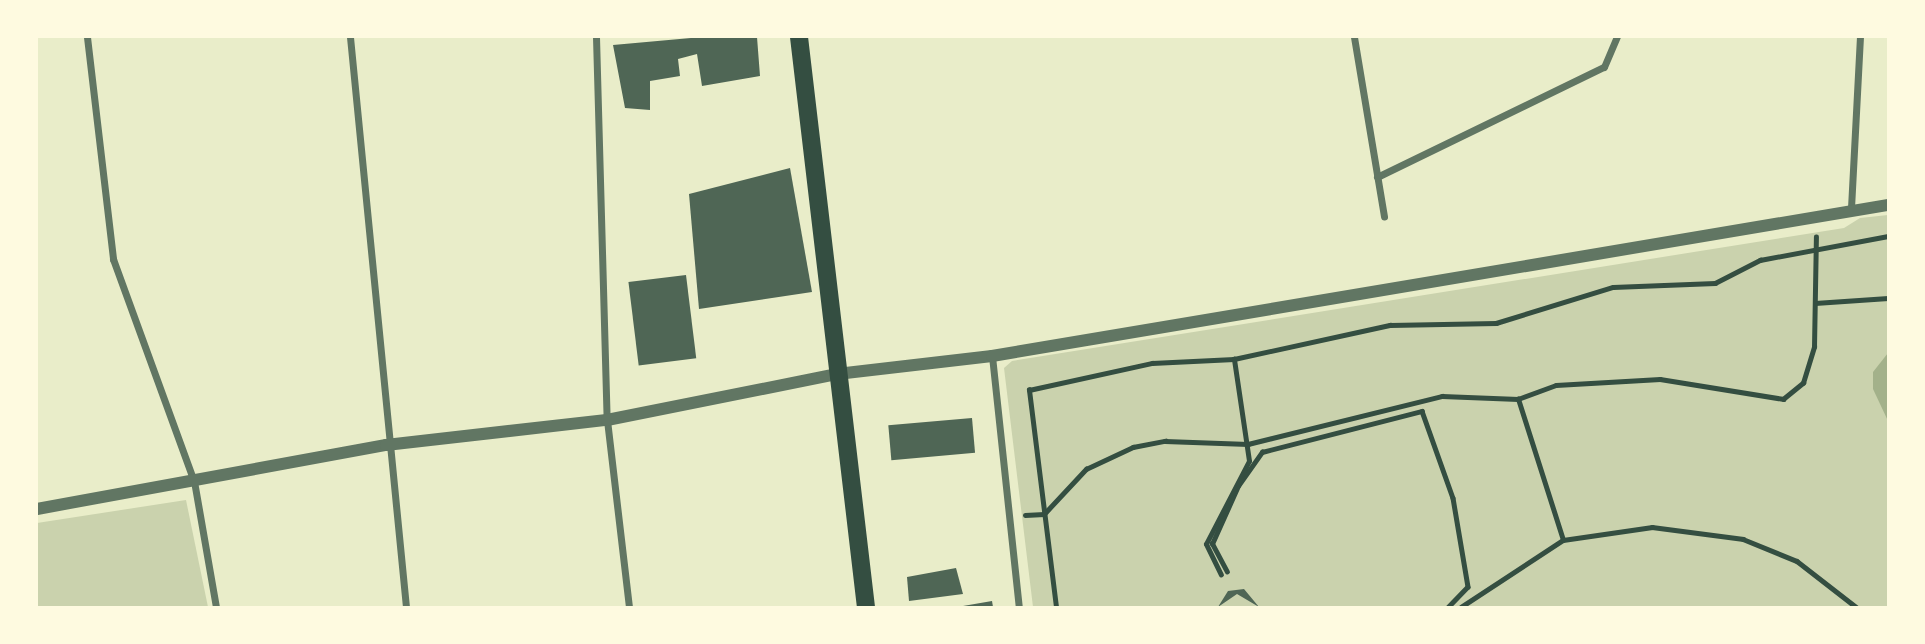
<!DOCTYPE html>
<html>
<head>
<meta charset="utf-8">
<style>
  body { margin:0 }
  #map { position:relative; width:1925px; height:644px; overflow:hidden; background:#e9edc9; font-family:Spectral,serif }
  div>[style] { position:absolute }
  .green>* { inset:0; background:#cad2ad }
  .water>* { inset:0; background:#a3b18a }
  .building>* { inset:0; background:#4f6655; transform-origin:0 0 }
  .path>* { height:4.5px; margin:-2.25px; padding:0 2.25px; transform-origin:2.25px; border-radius:2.25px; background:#344e41 }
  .minor>* { height:7px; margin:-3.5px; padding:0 3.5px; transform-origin:3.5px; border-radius:3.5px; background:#617663 }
  .tertiary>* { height:12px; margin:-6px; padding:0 6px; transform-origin:6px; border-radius:6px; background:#617663 }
  .primary>* { height:18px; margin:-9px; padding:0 9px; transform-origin:9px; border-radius:9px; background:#344e41 }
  span { translate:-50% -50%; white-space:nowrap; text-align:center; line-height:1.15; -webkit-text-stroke:5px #fefae0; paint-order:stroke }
  .frame { position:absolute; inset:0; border:38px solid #fefae0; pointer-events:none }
</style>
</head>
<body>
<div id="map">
  <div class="green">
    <i style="clip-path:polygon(1888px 215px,1888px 607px,1033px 607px,1004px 368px,1012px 361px,1844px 228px,1860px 218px)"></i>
    <i style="clip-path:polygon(186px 500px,208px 607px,37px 607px,37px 523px)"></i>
  </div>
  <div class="water">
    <i style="clip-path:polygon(1888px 353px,1888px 421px,1873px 389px,1873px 372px)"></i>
  </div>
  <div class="building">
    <i style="clip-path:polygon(702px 37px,757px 37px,760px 76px,702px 86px,697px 54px,678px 59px,680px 76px,650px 81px,650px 110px,625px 108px,613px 45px)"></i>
    <i style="clip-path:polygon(790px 168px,812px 292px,699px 309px,689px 194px)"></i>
    <i style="left:686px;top:275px;width:84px;height:58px;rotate:83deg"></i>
    <i style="left:972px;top:418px;width:35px;height:84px;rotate:85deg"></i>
    <i style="clip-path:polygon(956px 568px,963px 594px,909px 601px,907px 577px)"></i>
    <i style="clip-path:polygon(1244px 589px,1259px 607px,1237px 594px,1218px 607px,1228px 591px)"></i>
    <i style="clip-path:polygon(992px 601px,993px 607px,963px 607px,963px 606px)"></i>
  </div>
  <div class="path">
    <i style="left:1815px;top:303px;width:73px;rotate:-3.9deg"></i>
    <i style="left:1025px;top:515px;width:19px;rotate:-3deg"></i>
    <i style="left:1044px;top:514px;width:62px;rotate:-47deg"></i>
    <i style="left:1086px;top:469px;width:52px;rotate:-25.1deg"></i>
    <i style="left:1133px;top:447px;width:33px;rotate:-11deg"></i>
    <i style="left:1165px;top:441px;width:83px;rotate:2.1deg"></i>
    <i style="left:1248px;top:444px;width:200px;rotate:-13.9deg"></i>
    <i style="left:1442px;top:396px;width:76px;rotate:2.3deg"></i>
    <i style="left:1563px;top:540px;width:148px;rotate:-107.7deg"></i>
    <i style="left:1518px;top:399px;width:40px;rotate:-20.2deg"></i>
    <i style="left:1556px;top:385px;width:104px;rotate:-3.3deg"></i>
    <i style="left:1660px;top:379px;width:125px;rotate:9.2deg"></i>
    <i style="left:1783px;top:399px;width:26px;rotate:-39deg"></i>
    <i style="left:1803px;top:383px;width:38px;rotate:-73deg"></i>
    <i style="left:1814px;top:347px;width:110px;rotate:-89deg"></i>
    <i style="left:1227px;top:572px;width:32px;rotate:-118deg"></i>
    <i style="left:1212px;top:544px;width:64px;rotate:-65.9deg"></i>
    <i style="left:1238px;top:486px;width:42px;rotate:-54.8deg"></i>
    <i style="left:1262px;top:452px;width:165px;rotate:-14.4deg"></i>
    <i style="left:1422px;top:411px;width:92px;rotate:70.4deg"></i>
    <i style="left:1453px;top:498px;width:90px;rotate:80.4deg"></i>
    <i style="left:1468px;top:587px;width:28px;rotate:134deg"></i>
    <i style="left:1221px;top:575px;width:34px;rotate:-116deg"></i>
    <i style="left:1206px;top:544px;width:93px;rotate:-62.6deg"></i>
    <i style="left:1249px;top:461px;width:103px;rotate:-98.4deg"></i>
    <i style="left:1056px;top:607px;width:219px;rotate:-97.1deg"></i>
    <i style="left:1029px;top:390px;width:126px;rotate:-12.4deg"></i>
    <i style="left:1152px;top:363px;width:82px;rotate:-2.8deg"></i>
    <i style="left:1234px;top:359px;width:160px;rotate:-12.3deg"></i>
    <i style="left:1390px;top:325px;width:106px;rotate:-1.1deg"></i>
    <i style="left:1496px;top:323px;width:122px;rotate:-17.1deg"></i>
    <i style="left:1613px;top:287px;width:102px;rotate:-2.2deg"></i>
    <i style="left:1715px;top:283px;width:51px;rotate:-27.1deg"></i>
    <i style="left:1760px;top:260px;width:130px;rotate:-10.6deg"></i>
    <i style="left:1461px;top:607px;width:122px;rotate:-33.3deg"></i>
    <i style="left:1563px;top:540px;width:90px;rotate:-8.3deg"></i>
    <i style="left:1652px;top:527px;width:92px;rotate:7.5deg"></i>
    <i style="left:1743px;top:539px;width:58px;rotate:22.2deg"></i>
    <i style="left:1797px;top:561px;width:75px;rotate:37.9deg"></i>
  </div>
  <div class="minor">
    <i style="left:87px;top:37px;width:224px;rotate:83.3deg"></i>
    <i style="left:113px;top:259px;width:236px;rotate:70deg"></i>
    <i style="left:194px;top:481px;width:128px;rotate:80.1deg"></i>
    <i style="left:350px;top:37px;width:573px;rotate:84.39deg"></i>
    <i style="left:596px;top:37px;width:383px;rotate:88.4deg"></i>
    <i style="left:607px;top:420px;width:188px;rotate:83.3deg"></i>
    <i style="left:1354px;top:37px;width:182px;rotate:80.5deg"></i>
    <i style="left:1377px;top:177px;width:252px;rotate:-25.9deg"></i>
    <i style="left:1604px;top:67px;width:33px;rotate:-67deg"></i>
    <i style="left:1851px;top:208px;width:171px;rotate:-87deg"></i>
    <i style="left:992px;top:356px;width:252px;rotate:83.9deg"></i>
  </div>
  <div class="tertiary">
    <i style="left:37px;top:509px;width:355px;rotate:-10.4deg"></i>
    <i style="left:386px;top:445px;width:222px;rotate:-6.5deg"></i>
    <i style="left:607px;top:420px;width:235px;rotate:-11.3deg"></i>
    <i style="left:837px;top:374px;width:156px;rotate:-6.6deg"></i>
    <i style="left:992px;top:356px;width:909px;rotate:-9.57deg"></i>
  </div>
  <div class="primary">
    <i style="left:799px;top:37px;width:574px;rotate:83.3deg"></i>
  </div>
  <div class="frame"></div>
</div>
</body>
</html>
